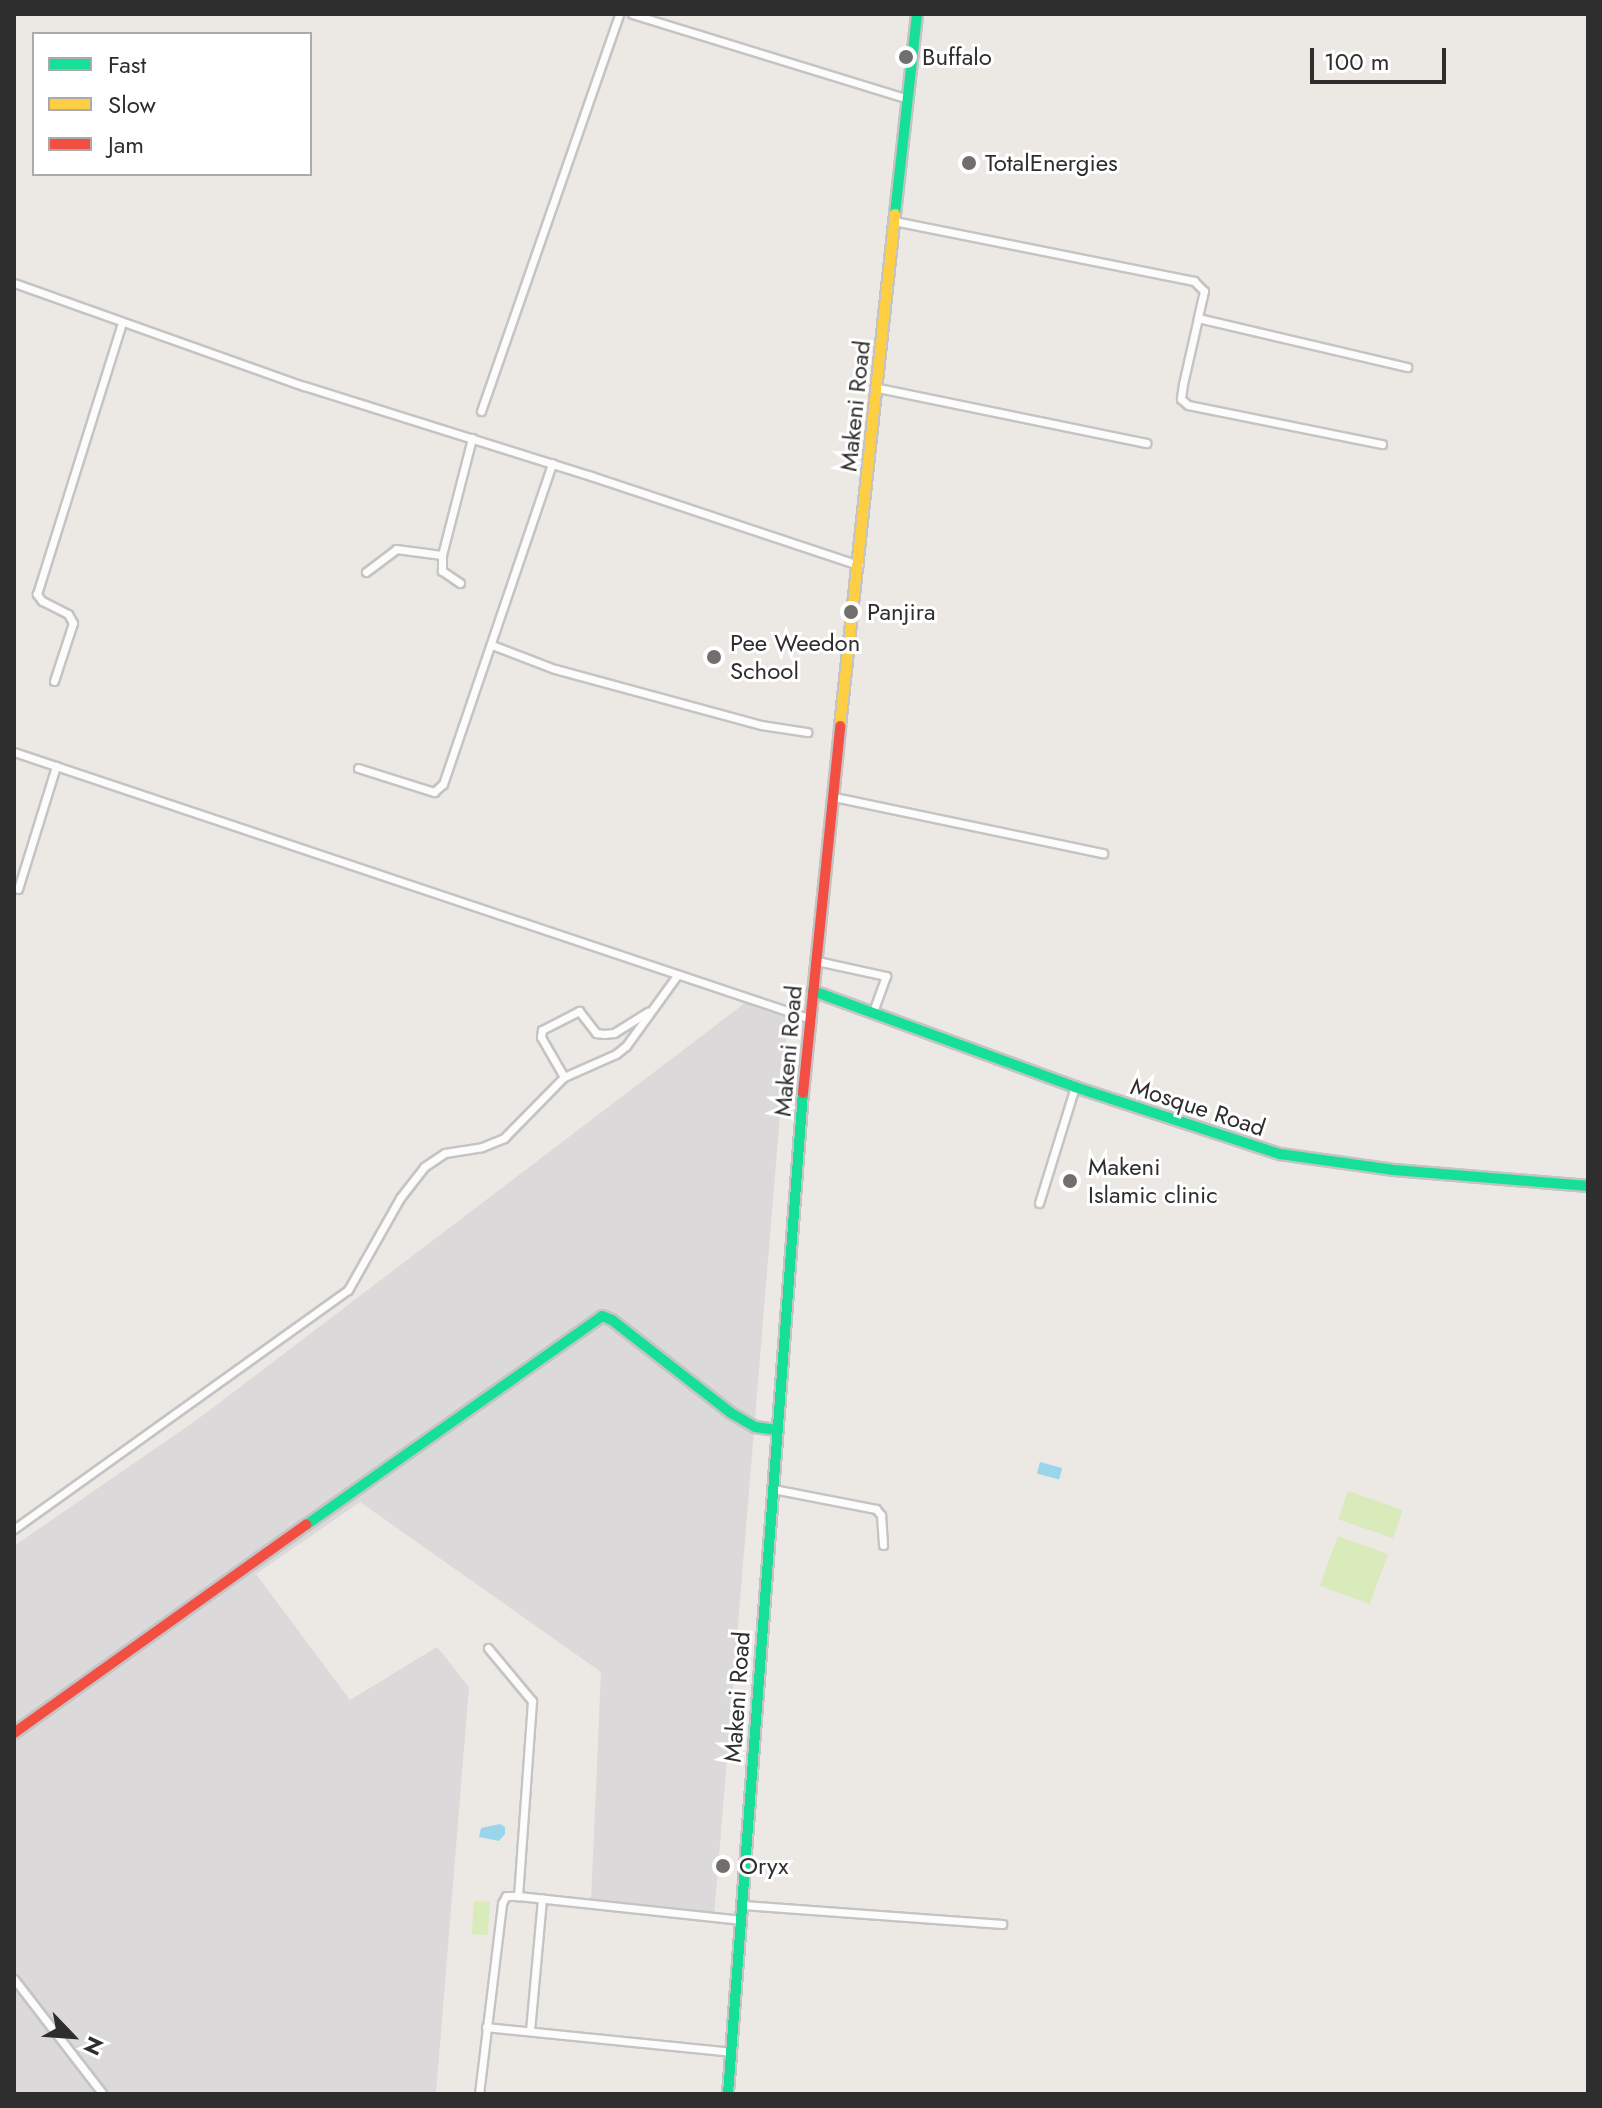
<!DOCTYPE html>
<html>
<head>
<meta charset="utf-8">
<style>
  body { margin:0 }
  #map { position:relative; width:1602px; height:2108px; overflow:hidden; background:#ece8e4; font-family:Jost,sans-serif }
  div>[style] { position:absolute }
  .industrial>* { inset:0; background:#dcd9db }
  .pitch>* { inset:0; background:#d9eabb; transform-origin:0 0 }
  .water>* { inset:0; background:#99d6ec; transform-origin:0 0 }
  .roads { filter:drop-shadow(2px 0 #c5c4c5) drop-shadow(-2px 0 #c5c4c5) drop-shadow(0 2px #c5c4c5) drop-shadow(0 -2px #c5c4c5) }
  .street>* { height:7px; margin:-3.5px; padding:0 3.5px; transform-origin:3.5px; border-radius:3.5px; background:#fcfcfb }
  .fast>* { height:10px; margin:-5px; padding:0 5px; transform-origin:5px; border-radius:5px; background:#16e098 }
  .slow>* { height:10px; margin:-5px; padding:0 5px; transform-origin:5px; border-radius:5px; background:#ffcf43 }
  .jam>* { height:10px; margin:-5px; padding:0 5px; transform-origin:5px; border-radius:5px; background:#f24e42 }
  .dots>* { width:22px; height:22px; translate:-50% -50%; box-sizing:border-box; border:4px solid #fff; border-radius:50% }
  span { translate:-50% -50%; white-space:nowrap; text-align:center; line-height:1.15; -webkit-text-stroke:6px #fff; paint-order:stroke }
  .poi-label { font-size:24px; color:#2e2e2e }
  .left { translate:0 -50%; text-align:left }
  .street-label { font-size:24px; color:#2e2e2e }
  .frame { position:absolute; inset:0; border:16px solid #2e2e2e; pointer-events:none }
  .legend { position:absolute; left:32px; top:32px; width:280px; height:144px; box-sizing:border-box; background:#fff; border:2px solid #ababab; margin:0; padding:10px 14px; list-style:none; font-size:24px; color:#2e2e2e }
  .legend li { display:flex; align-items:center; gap:16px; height:40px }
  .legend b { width:40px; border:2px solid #ababab }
  .north { position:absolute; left:32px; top:1996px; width:80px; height:80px; -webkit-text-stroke:6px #fff; paint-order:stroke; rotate:115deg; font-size:22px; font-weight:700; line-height:32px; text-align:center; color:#2e2e2e }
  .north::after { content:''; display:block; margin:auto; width:28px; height:36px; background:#2e2e2e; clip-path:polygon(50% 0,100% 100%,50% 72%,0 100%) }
  .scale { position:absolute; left:1310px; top:48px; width:136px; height:36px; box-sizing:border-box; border:4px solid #2e2e2e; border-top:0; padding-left:10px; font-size:24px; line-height:28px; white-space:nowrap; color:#2e2e2e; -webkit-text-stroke:6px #fff; paint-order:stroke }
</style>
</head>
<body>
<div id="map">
  <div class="industrial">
    <i style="clip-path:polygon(745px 1003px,788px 1017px,714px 1917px,591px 1902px,601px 1672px,360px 1502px,256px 1574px,350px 1700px,437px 1647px,469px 1687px,436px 2094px,14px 2094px,14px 1546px,198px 1419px)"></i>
  </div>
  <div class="pitch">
    <i style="left:1348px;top:1491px;width:58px;height:30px;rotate:19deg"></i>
    <i style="left:1338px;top:1536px;width:53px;height:53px;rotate:20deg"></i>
    <i style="left:474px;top:1901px;width:16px;height:33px;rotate:4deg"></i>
  </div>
  <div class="water">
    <i style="left:1040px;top:1462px;width:23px;height:12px;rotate:15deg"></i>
    <i style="clip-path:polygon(500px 1824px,505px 1827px,505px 1834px,499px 1841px,479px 1837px,481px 1828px)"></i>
  </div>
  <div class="roads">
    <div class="street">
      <i style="left:632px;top:14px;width:289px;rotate:17.1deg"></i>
      <i style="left:894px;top:221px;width:306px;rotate:11.3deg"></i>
      <i style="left:1194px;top:281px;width:14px;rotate:45deg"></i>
      <i style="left:1204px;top:291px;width:28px;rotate:103deg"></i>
      <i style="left:1198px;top:318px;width:215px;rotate:13.2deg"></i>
      <i style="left:14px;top:283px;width:308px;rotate:19.6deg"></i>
      <i style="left:304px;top:386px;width:301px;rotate:17.4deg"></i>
      <i style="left:591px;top:476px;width:282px;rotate:18.4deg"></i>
      <i style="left:1198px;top:318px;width:68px;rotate:102.8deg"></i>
      <i style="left:1183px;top:384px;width:15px;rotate:98deg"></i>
      <i style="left:1181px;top:399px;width:9px;rotate:41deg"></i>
      <i style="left:1188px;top:405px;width:198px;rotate:11.4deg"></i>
      <i style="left:878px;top:388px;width:274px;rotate:11.6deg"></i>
      <i style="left:481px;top:411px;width:420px;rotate:-70.8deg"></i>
      <i style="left:366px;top:572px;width:38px;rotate:-37deg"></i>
      <i style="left:396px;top:549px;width:46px;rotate:7.4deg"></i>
      <i style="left:460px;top:583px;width:22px;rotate:-146deg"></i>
      <i style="left:442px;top:571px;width:16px;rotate:-90deg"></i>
      <i style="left:442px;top:555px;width:121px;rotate:-75.6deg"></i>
      <i style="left:492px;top:645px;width:67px;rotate:20.9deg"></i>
      <i style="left:555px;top:669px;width:213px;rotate:15.2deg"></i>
      <i style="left:761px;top:725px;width:47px;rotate:8.7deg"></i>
      <i style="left:54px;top:681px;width:61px;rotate:-71.9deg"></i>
      <i style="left:73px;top:623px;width:10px;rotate:-119deg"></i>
      <i style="left:68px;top:614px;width:29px;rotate:-153deg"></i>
      <i style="left:42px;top:601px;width:9px;rotate:-126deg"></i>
      <i style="left:37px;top:594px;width:284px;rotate:-72.6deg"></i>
      <i style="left:14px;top:752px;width:841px;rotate:18.52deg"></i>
      <i style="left:358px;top:768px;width:80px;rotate:17.5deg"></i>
      <i style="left:434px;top:792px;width:12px;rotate:-42deg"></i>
      <i style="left:443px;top:784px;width:339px;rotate:-71.2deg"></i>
      <i style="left:834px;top:797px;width:275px;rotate:11.8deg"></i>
      <i style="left:18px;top:889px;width:129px;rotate:-72.8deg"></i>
      <i style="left:817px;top:961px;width:71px;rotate:12.3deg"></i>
      <i style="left:886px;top:976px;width:37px;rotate:110deg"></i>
      <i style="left:564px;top:1077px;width:46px;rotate:-119.9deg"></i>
      <i style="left:541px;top:1037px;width:7px;rotate:-82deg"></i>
      <i style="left:542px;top:1030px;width:42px;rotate:-27.2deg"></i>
      <i style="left:579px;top:1011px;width:28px;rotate:52deg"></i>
      <i style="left:596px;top:1033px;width:8px;rotate:7deg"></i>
      <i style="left:604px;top:1034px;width:10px;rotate:-6deg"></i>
      <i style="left:614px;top:1033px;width:40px;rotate:-32deg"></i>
      <i style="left:1039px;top:1203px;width:121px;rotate:-72.8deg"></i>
      <i style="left:773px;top:1489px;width:105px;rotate:11deg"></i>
      <i style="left:876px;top:1509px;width:8px;rotate:50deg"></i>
      <i style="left:881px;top:1515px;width:30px;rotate:86deg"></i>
      <i style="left:14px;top:1529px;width:411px;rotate:-35.6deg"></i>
      <i style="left:348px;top:1290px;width:106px;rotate:-60.5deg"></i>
      <i style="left:400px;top:1198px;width:39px;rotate:-52deg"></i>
      <i style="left:424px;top:1167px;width:25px;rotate:-34deg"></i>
      <i style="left:445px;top:1153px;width:37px;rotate:-9deg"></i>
      <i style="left:482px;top:1147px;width:24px;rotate:-22deg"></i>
      <i style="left:504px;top:1138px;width:86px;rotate:-45.5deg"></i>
      <i style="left:564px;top:1077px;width:57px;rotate:-23.9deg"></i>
      <i style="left:616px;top:1054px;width:13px;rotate:-39deg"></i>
      <i style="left:626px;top:1046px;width:85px;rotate:-54.1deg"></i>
      <i style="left:488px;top:1648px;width:69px;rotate:50.3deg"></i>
      <i style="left:532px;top:1701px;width:196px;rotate:94.1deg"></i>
      <i style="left:518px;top:1896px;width:225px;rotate:6.1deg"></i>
      <i style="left:743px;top:1905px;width:260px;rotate:4.2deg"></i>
      <i style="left:14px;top:1979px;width:145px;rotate:52.3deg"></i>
      <i style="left:486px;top:2027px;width:247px;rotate:5.8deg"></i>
      <i style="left:530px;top:2031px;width:133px;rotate:-84.8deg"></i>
      <i style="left:479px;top:2094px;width:192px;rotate:-83.1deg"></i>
      <i style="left:502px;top:1903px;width:8px;rotate:-60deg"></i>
      <i style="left:506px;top:1896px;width:12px"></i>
    </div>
    <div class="fast">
      <i style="left:895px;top:214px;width:201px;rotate:-83.7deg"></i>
      <i style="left:813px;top:991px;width:279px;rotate:20.1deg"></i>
      <i style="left:1075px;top:1087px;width:216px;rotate:18.1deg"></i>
      <i style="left:1280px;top:1154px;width:115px;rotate:8deg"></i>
      <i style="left:1394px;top:1170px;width:195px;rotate:4.7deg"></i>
      <i style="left:306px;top:1525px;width:362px;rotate:-35.2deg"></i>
      <i style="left:602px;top:1316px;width:11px;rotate:22deg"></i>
      <i style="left:612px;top:1320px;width:151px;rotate:38deg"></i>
      <i style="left:731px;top:1413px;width:28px;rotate:30deg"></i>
      <i style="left:755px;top:1427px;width:22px;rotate:8deg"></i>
      <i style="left:728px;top:2094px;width:1004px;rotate:-85.72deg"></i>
    </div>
    <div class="slow">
      <i style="left:840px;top:726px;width:515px;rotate:-83.87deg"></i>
    </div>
    <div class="jam">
      <i style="left:803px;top:1093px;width:369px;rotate:-84.2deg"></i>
      <i style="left:14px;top:1733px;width:359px;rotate:-35.5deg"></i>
    </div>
  </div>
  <div class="dots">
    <i style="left:906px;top:57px;background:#706f6e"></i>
    <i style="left:969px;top:163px;background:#706f6e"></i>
    <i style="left:851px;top:612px;background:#706f6e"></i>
    <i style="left:714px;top:657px;background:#706f6e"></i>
    <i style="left:1070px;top:1181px;background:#706f6e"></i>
    <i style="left:723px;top:1866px;background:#706f6e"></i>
  </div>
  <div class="poi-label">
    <span class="left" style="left:922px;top:57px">Buffalo</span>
    <span class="left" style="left:985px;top:163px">TotalEnergies</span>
    <span class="left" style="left:867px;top:612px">Panjira</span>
    <span class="left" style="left:730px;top:657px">Pee Weedon<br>School</span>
    <span class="left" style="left:1088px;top:1181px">Makeni<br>Islamic clinic</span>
    <span class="left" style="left:739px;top:1866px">Oryx</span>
  </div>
  <div class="street-label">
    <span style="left:855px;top:406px;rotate:-84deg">Makeni Road</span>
    <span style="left:788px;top:1051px;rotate:-85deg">Makeni Road</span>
    <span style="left:1198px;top:1107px;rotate:18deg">Mosque Road</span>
    <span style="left:737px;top:1697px;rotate:-86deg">Makeni Road</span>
  </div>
  <div class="frame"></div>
  <ul class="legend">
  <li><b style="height:10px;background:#16e098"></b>Fast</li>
  <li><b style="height:10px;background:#ffcf43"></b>Slow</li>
  <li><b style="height:10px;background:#f24e42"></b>Jam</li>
  </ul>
  <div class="north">N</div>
  <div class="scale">100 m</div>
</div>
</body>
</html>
